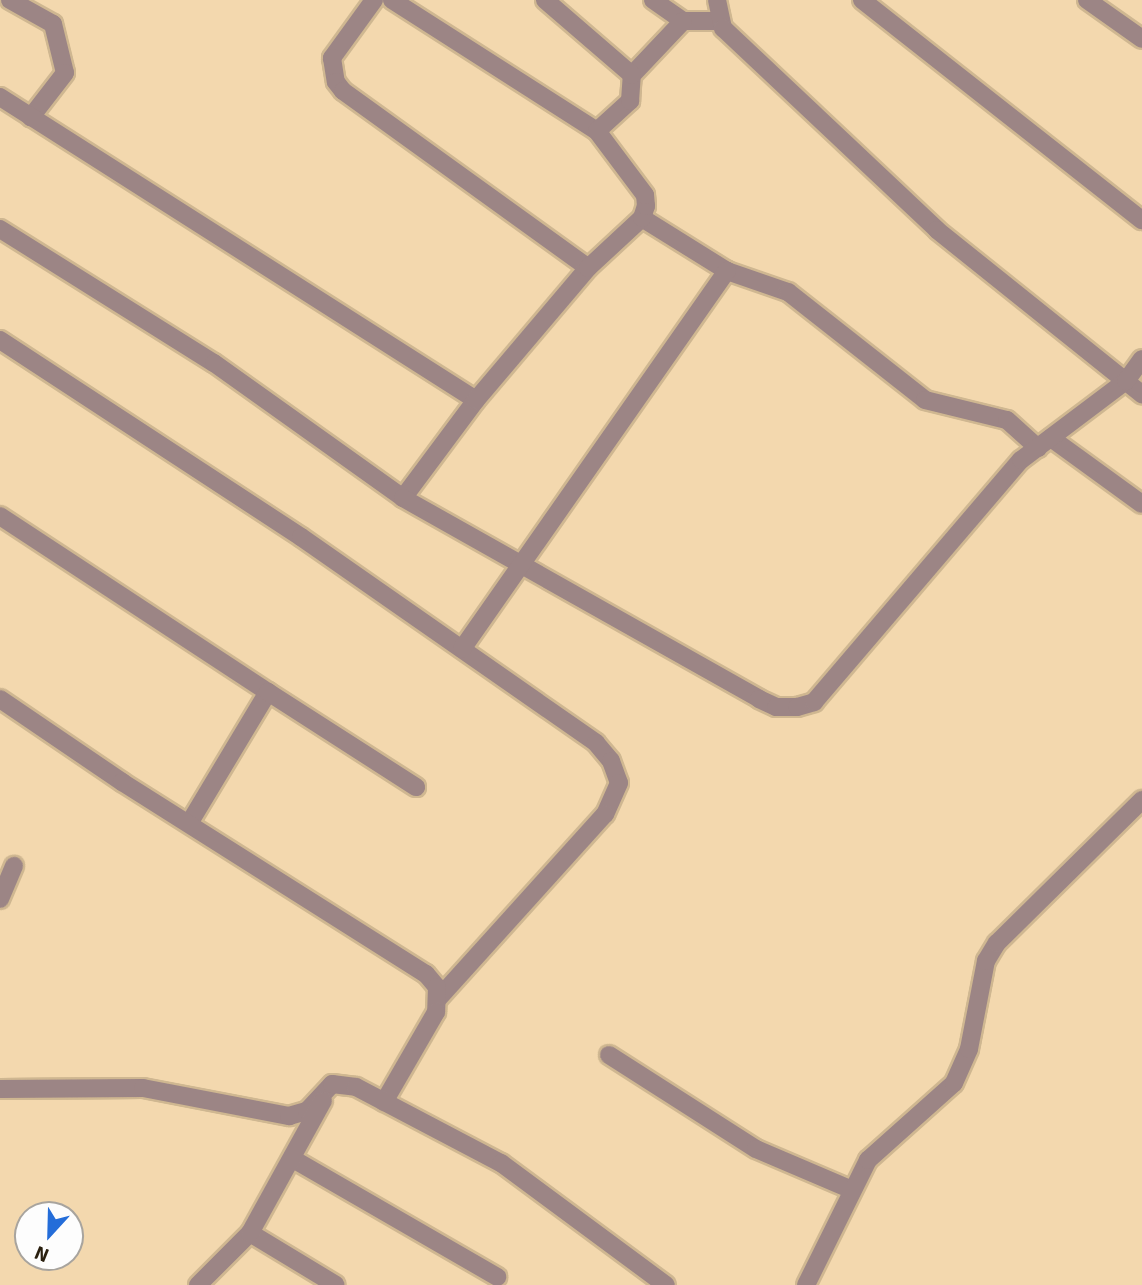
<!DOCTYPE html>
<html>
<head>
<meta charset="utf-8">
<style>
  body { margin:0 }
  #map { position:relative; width:1142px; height:1285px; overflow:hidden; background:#f3d8ae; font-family:Signika,sans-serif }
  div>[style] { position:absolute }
  .roads { filter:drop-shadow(2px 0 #cfb791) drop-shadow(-2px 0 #cfb791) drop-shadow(0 2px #cfb791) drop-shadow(0 -2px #cfb791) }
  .minor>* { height:18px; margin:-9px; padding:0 9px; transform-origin:9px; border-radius:9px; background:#9c8585 }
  span { translate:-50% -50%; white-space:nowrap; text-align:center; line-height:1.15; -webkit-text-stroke:5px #fdfdfd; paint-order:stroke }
  .north { position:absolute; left:14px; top:1201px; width:70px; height:70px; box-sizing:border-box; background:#fdfdfd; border:2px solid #a8a49e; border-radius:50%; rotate:202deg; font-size:19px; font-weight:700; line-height:28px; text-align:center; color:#291f0f }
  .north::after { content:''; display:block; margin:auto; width:24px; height:32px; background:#246dd9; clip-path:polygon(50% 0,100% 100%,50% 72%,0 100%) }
</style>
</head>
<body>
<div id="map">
  <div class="roads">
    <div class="minor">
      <i style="left:10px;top:0;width:49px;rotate:29.2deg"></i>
      <i style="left:53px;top:24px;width:50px;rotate:76.2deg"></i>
      <i style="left:65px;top:73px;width:56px;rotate:127.7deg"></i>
      <i style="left:374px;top:0;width:72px;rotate:125.9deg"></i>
      <i style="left:332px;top:58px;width:24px;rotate:81deg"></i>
      <i style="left:336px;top:82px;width:11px;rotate:52deg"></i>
      <i style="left:343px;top:91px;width:302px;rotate:35.8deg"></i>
      <i style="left:392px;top:0;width:243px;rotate:32.6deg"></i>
      <i style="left:653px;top:0;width:37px;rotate:35deg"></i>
      <i style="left:683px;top:21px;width:36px"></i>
      <i style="left:717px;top:0;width:29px;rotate:78deg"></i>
      <i style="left:723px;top:28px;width:294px;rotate:43.3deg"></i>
      <i style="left:937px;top:230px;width:263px;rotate:38.7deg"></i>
      <i style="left:862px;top:0;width:356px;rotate:38.2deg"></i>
      <i style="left:1087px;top:0;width:67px;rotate:35.3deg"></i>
      <i style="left:632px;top:75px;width:74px;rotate:-46.6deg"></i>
      <i style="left:0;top:97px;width:564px;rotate:32.48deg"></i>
      <i style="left:642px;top:218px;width:100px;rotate:31.9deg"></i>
      <i style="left:727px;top:271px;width:65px;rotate:19deg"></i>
      <i style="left:788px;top:292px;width:174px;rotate:38.2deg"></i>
      <i style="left:925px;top:400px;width:84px;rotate:13.7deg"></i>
      <i style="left:1007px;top:420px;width:42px;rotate:42.1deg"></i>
      <i style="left:0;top:229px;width:252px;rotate:32.1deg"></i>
      <i style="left:214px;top:363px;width:232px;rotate:35.5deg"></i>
      <i style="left:403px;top:498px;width:122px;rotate:-53.3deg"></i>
      <i style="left:476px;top:400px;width:173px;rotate:-49.7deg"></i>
      <i style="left:588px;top:268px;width:74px;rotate:-42.8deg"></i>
      <i style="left:642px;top:218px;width:13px;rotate:-72deg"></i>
      <i style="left:646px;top:206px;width:11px;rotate:-95deg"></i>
      <i style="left:645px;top:195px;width:80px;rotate:-126.9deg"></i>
      <i style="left:597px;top:131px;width:45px;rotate:-42.3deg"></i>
      <i style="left:630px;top:101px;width:26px;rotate:-86deg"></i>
      <i style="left:632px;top:75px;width:115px;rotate:-139.2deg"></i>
      <i style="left:0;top:340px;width:360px;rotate:33.2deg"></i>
      <i style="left:301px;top:537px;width:360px;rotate:34.9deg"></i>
      <i style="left:596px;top:743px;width:23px;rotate:50deg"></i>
      <i style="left:611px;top:761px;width:23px;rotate:70deg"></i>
      <i style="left:619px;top:783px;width:34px;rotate:114deg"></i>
      <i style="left:605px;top:814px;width:248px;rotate:132.1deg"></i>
      <i style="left:1051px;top:438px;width:112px;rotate:36deg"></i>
      <i style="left:403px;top:498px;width:409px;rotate:29.4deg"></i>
      <i style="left:759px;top:699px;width:19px;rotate:25deg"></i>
      <i style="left:776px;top:707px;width:21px"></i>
      <i style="left:797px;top:707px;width:18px;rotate:-16deg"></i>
      <i style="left:814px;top:702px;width:318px;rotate:-49.5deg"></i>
      <i style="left:1021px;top:460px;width:131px;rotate:-37deg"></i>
      <i style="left:1126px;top:381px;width:27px;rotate:-54deg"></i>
      <i style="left:0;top:516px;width:321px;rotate:33.3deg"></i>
      <i style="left:268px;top:692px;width:152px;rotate:121deg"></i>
      <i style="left:462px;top:649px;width:462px;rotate:-55deg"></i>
      <i style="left:268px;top:692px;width:176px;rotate:32.7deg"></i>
      <i style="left:0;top:699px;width:148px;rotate:34.2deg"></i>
      <i style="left:122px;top:782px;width:360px;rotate:32.3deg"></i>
      <i style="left:426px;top:974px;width:17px;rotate:50deg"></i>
      <i style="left:437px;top:987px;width:25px;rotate:92deg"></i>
      <i style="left:436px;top:1012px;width:104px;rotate:120deg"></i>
      <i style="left:0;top:899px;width:36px;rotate:-67deg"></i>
      <i style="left:609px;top:1055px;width:174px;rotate:32.6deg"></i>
      <i style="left:756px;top:1149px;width:102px;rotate:23.1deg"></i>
      <i style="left:0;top:1089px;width:143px;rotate:-0.4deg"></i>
      <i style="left:143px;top:1088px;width:149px;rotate:10.9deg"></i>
      <i style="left:289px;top:1116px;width:19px;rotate:-16deg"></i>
      <i style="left:307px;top:1111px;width:37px;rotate:-47deg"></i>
      <i style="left:332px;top:1084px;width:24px;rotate:7deg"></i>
      <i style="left:356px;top:1087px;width:164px;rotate:27.7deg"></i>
      <i style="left:501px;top:1163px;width:205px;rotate:36.5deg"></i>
      <i style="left:293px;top:1159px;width:236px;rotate:30deg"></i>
      <i style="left:250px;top:1233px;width:100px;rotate:31.2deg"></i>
      <i style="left:198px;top:1285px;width:74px;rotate:-45deg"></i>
      <i style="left:250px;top:1233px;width:151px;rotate:-61.1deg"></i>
      <i style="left:806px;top:1285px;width:140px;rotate:-63.6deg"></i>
      <i style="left:868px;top:1160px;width:115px;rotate:-41.8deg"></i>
      <i style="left:954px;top:1083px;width:37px;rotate:-66deg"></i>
      <i style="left:969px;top:1049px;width:90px;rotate:-79.1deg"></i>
      <i style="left:986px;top:961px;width:21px;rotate:-59deg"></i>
      <i style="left:997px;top:943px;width:204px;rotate:-44.6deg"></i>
    </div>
  </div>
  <div class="north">N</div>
</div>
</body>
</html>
